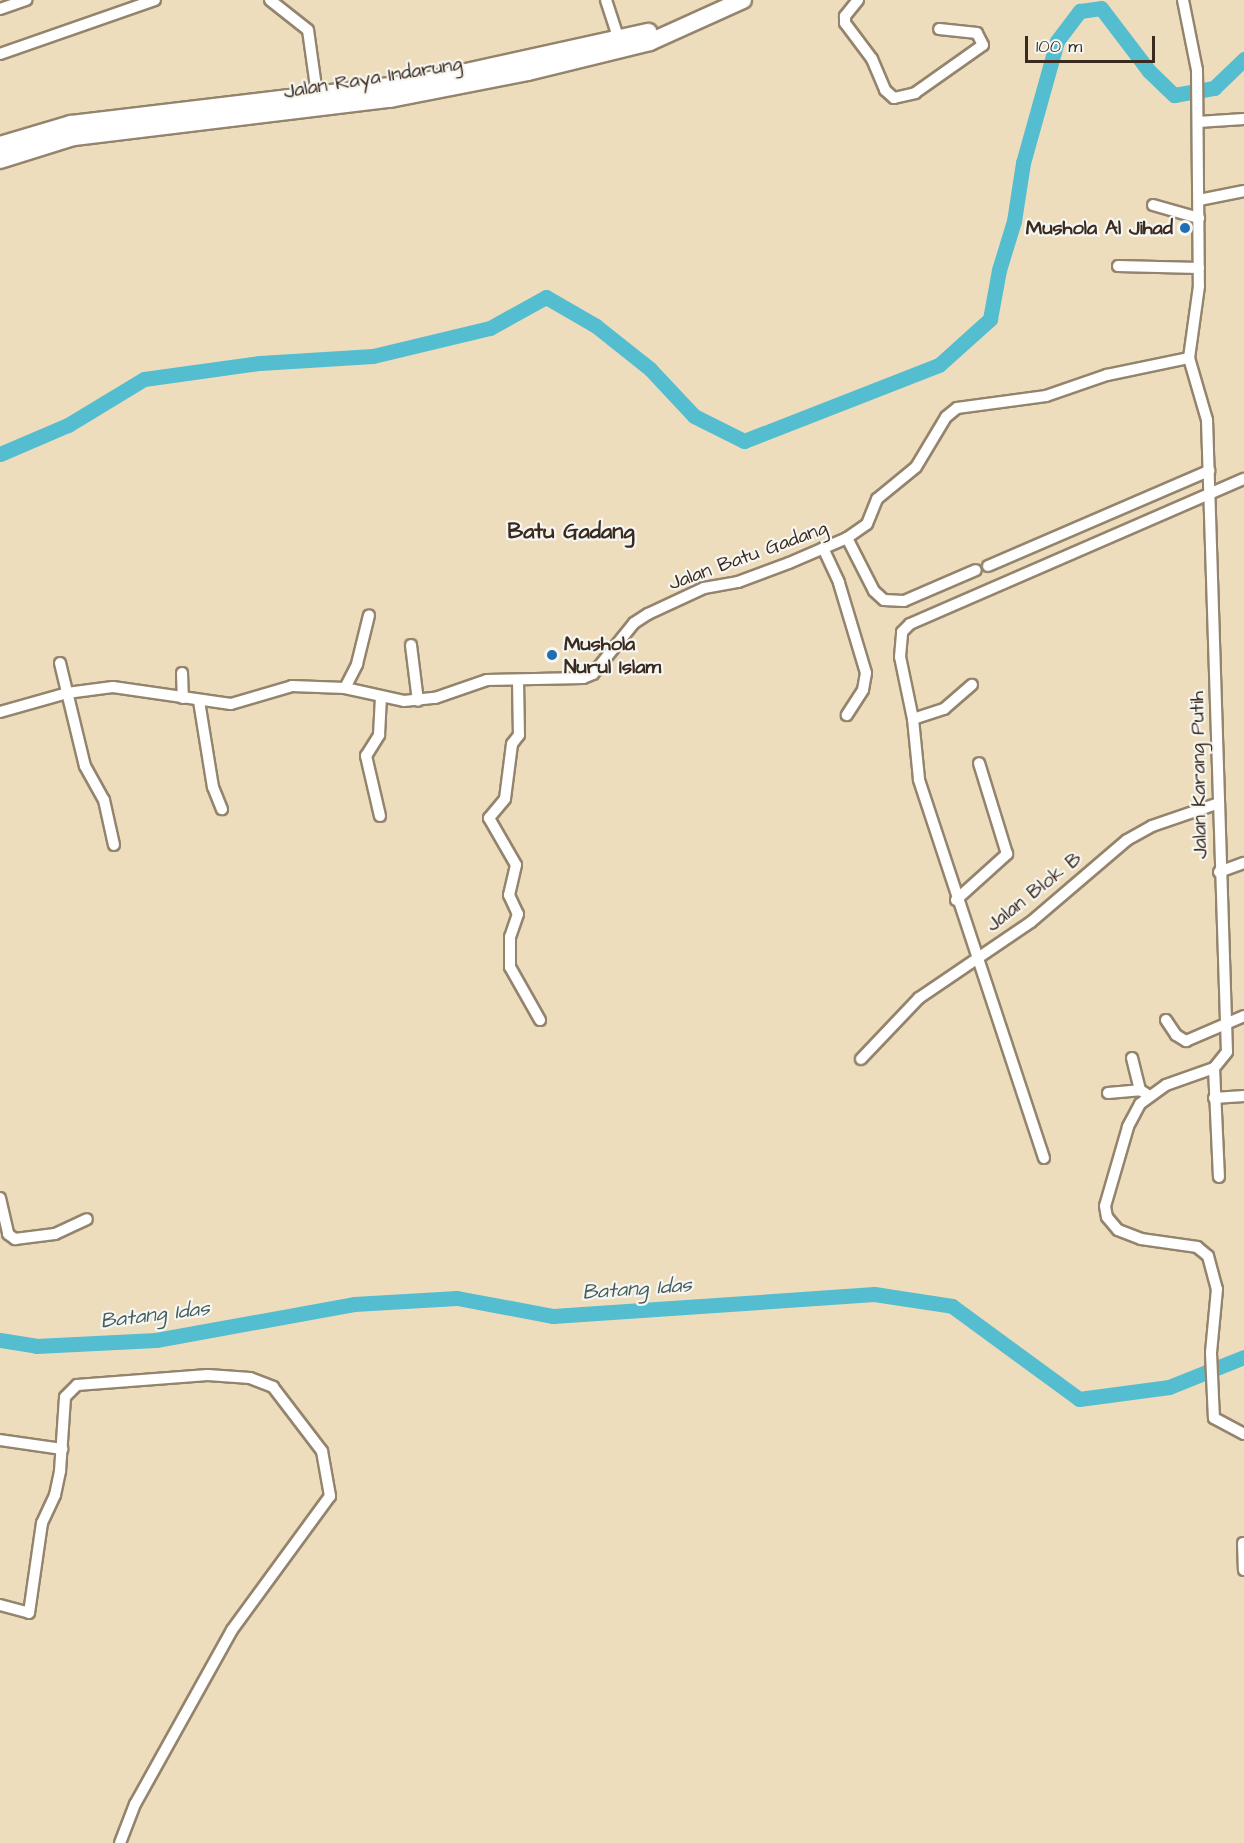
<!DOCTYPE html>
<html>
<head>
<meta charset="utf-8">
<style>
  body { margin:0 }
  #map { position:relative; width:1244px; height:1843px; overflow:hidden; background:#edddbc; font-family:"Architects Daughter",sans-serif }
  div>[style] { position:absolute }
  .river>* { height:15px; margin:-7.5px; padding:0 7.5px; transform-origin:7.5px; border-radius:7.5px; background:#54bdd0 }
  .roads { filter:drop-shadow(2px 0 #94846d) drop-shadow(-2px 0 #94846d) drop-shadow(0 2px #94846d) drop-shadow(0 -2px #94846d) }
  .minor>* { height:10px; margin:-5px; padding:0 5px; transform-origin:5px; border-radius:5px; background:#fff }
  .highway>* { height:16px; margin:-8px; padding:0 8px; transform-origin:8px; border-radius:8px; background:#fff }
  .dots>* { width:16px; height:16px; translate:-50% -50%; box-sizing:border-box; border:3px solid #f6f6f2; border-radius:50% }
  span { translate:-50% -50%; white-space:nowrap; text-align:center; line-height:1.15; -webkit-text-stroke:4.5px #f6f6f2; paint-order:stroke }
  .street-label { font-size:20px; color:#3b2a1e }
  .poi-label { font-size:20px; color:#3b2a1e; font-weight:700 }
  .right { translate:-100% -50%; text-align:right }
  .left { translate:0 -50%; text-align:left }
  .water-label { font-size:21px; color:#445d5c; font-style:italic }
  .quarter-label { font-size:22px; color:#3b2a1e; font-weight:700 }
  .scale { position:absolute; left:1025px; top:36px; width:130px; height:27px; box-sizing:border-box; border:3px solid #3b2a1e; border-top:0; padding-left:8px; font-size:18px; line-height:21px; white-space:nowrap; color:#3b2a1e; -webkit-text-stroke:4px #f6f6f2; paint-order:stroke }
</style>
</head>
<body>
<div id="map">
  <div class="river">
    <i style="left:0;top:454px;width:74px;rotate:-23.1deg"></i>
    <i style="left:68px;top:425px;width:89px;rotate:-31.2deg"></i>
    <i style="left:144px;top:379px;width:117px;rotate:-7.9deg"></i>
    <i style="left:260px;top:363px;width:113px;rotate:-3.5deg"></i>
    <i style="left:373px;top:356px;width:120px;rotate:-13.5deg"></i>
    <i style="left:490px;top:328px;width:64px;rotate:-29deg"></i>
    <i style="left:546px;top:297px;width:58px;rotate:30.1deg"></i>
    <i style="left:596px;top:326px;width:69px;rotate:38.5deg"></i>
    <i style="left:650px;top:369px;width:64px;rotate:46.9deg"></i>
    <i style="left:694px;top:416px;width:56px;rotate:26.6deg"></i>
    <i style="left:744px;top:441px;width:209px;rotate:-21.3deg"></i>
    <i style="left:939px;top:365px;width:69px;rotate:-42deg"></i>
    <i style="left:990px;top:319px;width:50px;rotate:-79.6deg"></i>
    <i style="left:999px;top:270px;width:51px;rotate:-73deg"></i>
    <i style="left:1014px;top:221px;width:59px;rotate:-81.2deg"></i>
    <i style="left:1023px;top:163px;width:127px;rotate:-74.4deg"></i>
    <i style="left:1057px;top:41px;width:38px;rotate:-53deg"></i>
    <i style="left:1080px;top:11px;width:21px;rotate:-8deg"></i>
    <i style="left:1101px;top:8px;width:79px;rotate:52.7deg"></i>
    <i style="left:1149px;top:71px;width:35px;rotate:44deg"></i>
    <i style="left:1174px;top:95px;width:41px;rotate:-9.9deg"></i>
    <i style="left:1214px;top:88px;width:42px;rotate:-44deg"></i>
    <i style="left:0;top:1340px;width:36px;rotate:9deg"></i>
    <i style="left:36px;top:1346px;width:120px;rotate:-2.9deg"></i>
    <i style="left:156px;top:1340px;width:201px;rotate:-10.3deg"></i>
    <i style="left:354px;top:1304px;width:103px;rotate:-3.3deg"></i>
    <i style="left:457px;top:1298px;width:98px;rotate:10.6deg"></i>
    <i style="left:553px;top:1316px;width:322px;rotate:-3.9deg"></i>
    <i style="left:874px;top:1294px;width:79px;rotate:8.7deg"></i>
    <i style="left:952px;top:1306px;width:157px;rotate:36.2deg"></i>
    <i style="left:1079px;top:1399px;width:91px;rotate:-7.6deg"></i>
    <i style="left:1169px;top:1387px;width:81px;rotate:-21.8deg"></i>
  </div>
  <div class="roads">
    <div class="minor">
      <i style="left:270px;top:0;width:48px;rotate:38.3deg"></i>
      <i style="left:308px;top:30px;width:65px;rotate:82deg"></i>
      <i style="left:606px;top:0;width:45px;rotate:72deg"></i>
      <i style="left:858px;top:0;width:21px;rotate:129deg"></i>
      <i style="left:845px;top:16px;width:7px;rotate:90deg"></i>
      <i style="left:845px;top:23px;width:45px;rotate:53.1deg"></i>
      <i style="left:872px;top:59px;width:34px;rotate:67deg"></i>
      <i style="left:885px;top:90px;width:12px;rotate:42deg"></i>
      <i style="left:894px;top:98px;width:22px;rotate:-13deg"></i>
      <i style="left:915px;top:93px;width:83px;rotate:-35.2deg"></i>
      <i style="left:983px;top:45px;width:13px;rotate:-117deg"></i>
      <i style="left:977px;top:33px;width:38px;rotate:-174deg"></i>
      <i style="left:1183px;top:0;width:71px;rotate:78.7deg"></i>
      <i style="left:1197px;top:70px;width:216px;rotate:89.5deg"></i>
      <i style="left:1199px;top:286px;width:73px;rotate:97.9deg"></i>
      <i style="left:1189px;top:358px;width:65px;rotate:73.8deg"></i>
      <i style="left:1207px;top:420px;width:632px;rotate:88.19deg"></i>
      <i style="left:1227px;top:1052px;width:21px;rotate:129deg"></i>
      <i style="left:1214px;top:1068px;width:51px;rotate:160.5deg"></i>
      <i style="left:1166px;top:1085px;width:32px;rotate:144deg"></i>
      <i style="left:1140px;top:1104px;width:26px;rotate:118deg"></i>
      <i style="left:1128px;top:1127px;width:82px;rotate:106.2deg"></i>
      <i style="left:1105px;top:1206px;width:11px;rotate:80deg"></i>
      <i style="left:1107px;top:1217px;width:17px;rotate:50deg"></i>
      <i style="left:1118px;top:1230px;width:25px;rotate:21deg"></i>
      <i style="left:1141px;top:1239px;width:57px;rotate:8.1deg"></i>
      <i style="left:1197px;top:1247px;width:14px;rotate:39deg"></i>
      <i style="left:1208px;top:1256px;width:34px;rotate:75deg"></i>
      <i style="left:1217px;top:1289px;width:64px;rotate:95.4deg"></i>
      <i style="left:1211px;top:1353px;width:65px;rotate:87.4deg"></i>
      <i style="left:1214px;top:1418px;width:34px;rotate:28deg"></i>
      <i style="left:0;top:9px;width:28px;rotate:-19deg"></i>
      <i style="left:0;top:54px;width:164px;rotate:-19.2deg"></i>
      <i style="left:1198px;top:122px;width:46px;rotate:-3.7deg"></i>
      <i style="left:1199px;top:200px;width:46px;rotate:-11.3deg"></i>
      <i style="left:1153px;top:205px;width:48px;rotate:15.8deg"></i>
      <i style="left:1118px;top:266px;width:81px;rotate:1.4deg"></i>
      <i style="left:847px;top:538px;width:59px;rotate:63deg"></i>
      <i style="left:874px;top:591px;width:13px;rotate:42deg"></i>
      <i style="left:884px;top:600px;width:20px;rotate:3deg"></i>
      <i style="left:904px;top:601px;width:78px;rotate:-23.3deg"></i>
      <i style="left:823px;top:548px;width:38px;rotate:65deg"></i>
      <i style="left:839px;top:583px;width:94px;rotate:73.3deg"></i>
      <i style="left:866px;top:673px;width:17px;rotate:100deg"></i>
      <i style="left:863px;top:690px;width:30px;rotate:123deg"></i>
      <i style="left:988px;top:566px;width:241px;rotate:-23.3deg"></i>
      <i style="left:411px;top:645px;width:56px;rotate:82.9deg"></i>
      <i style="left:60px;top:663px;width:106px;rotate:76.4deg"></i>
      <i style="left:85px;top:766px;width:39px;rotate:61deg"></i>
      <i style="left:104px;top:800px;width:46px;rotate:77.5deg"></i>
      <i style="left:182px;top:673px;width:25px;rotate:88deg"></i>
      <i style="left:518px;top:680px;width:55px;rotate:89deg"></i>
      <i style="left:519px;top:735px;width:11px;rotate:128deg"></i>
      <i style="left:512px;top:744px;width:55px;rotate:97.3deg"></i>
      <i style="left:505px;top:799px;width:25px;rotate:130deg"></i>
      <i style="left:489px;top:818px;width:54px;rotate:60.1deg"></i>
      <i style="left:516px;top:865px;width:31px;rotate:103deg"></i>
      <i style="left:509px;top:895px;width:21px;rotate:65deg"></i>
      <i style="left:518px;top:914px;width:24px;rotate:109deg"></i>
      <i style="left:510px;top:937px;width:30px;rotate:90deg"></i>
      <i style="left:510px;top:967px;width:61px;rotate:60.5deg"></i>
      <i style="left:345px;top:688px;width:27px;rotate:-63deg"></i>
      <i style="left:357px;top:664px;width:50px;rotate:-76.2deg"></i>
      <i style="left:199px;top:701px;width:87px;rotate:80.8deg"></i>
      <i style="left:213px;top:787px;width:24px;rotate:68deg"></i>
      <i style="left:0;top:712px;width:70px;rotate:-15.8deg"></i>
      <i style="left:67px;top:693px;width:46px;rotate:-7.4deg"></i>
      <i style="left:113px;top:687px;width:119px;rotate:8.2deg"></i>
      <i style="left:231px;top:704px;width:64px;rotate:-16.4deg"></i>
      <i style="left:292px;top:686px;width:53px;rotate:2.2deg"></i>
      <i style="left:345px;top:688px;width:60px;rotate:12.4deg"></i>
      <i style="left:404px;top:701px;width:31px;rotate:-6deg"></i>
      <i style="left:435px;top:698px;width:55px;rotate:-19.1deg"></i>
      <i style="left:487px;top:680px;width:96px;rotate:-1.2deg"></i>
      <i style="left:583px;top:678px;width:11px;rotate:-22deg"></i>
      <i style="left:593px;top:674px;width:65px;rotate:-51.2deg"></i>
      <i style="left:634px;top:623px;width:17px;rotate:-33deg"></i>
      <i style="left:648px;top:614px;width:62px;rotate:-24.9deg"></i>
      <i style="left:704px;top:588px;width:35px;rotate:-10deg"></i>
      <i style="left:738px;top:582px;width:54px;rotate:-20.4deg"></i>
      <i style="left:789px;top:563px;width:63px;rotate:-23.3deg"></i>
      <i style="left:847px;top:538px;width:24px;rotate:-35deg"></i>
      <i style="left:867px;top:524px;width:27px;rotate:-68deg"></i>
      <i style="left:877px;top:499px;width:50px;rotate:-39.4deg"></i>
      <i style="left:916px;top:467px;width:58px;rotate:-59deg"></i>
      <i style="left:946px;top:417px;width:14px;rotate:-39deg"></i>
      <i style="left:957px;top:408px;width:90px;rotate:-7.7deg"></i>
      <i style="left:1046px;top:396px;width:65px;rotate:-19deg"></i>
      <i style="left:1107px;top:375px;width:84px;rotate:-11.7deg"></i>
      <i style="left:913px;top:719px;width:33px;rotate:-18deg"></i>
      <i style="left:944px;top:709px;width:37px;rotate:-41deg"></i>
      <i style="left:380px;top:816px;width:62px;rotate:-103.1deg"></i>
      <i style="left:366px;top:756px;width:25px;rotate:-58deg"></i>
      <i style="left:379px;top:735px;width:36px;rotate:-87deg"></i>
      <i style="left:1219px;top:872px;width:27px;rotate:-20deg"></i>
      <i style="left:956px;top:900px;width:69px;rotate:-42deg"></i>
      <i style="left:1007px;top:854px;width:95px;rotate:-107.1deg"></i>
      <i style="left:1166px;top:1020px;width:18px;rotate:56deg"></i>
      <i style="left:1176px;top:1035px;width:12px;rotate:31deg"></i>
      <i style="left:1186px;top:1041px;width:63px;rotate:-23.3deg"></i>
      <i style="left:1132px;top:1058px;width:33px;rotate:76deg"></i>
      <i style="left:861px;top:1059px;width:84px;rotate:-46.4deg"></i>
      <i style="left:919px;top:998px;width:135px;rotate:-34.2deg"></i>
      <i style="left:1031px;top:922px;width:126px;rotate:-40.5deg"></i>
      <i style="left:1127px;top:840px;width:29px;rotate:-29deg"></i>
      <i style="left:1152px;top:826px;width:71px;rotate:-18.9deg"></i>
      <i style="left:1214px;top:1068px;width:109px;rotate:87.4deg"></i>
      <i style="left:1108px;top:1093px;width:32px;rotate:-5deg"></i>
      <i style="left:1140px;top:1090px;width:9px;rotate:32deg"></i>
      <i style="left:1214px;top:1098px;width:30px;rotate:-4deg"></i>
      <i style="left:1044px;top:1158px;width:399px;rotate:-108.3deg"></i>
      <i style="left:919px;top:779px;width:60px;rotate:-95.7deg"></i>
      <i style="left:913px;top:719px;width:63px;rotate:-101.8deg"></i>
      <i style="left:900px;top:657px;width:25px;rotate:-85deg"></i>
      <i style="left:902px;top:632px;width:11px;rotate:-45deg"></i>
      <i style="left:910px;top:624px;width:364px;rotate:-23.5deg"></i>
      <i style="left:0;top:1198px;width:37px;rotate:77deg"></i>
      <i style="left:8px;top:1234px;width:9px;rotate:36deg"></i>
      <i style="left:15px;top:1239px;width:40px;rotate:-7.1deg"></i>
      <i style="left:55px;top:1234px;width:35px;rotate:-25deg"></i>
      <i style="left:0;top:1440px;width:63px;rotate:8.3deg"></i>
      <i style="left:1243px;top:1543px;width:27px;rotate:88deg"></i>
      <i style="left:0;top:1605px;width:30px;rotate:15deg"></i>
      <i style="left:29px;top:1613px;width:91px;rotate:-81.8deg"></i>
      <i style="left:42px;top:1523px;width:31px;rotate:-65deg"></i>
      <i style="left:55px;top:1495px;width:25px;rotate:-78deg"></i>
      <i style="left:60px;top:1471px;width:74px;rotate:-86.1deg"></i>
      <i style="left:65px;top:1397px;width:17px;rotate:-45deg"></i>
      <i style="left:77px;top:1385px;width:131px;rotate:-4.4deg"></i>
      <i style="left:208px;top:1375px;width:42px;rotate:4.1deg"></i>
      <i style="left:250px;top:1378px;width:25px;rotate:21deg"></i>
      <i style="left:273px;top:1387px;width:81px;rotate:52.6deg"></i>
      <i style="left:322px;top:1451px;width:46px;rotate:79.9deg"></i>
      <i style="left:330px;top:1496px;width:166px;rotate:126.2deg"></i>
      <i style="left:232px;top:1630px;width:199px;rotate:119.1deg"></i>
      <i style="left:135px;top:1804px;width:42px;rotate:111deg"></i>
    </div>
    <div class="highway">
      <i style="left:0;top:145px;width:74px;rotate:-16.5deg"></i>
      <i style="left:71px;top:124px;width:347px;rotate:-6.8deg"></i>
      <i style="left:416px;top:83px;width:238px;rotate:-12.4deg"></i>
      <i style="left:0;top:160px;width:77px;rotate:-17.3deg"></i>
      <i style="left:74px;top:137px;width:318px;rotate:-6.9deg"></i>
      <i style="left:390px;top:99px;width:141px;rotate:-11.1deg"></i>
      <i style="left:528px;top:72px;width:126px;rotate:-13.8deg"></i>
      <i style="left:650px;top:42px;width:102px;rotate:-24.3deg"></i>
    </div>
  </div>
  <div class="dots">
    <i style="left:1185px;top:228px;background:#1f6fb2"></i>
    <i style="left:552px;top:655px;background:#1f6fb2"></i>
  </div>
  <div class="street-label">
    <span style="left:373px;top:78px;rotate:-9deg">Jalan Raya Indarung</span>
    <span style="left:748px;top:556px;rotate:-20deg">Jalan Batu Gadang</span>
    <span style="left:1199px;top:775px;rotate:-91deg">Jalan Karang Putih</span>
    <span style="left:1034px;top:892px;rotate:-38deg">Jalan Blok B</span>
  </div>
  <div class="poi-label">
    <span class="right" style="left:1173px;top:228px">Mushola Al Jihad</span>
    <span class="left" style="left:564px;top:656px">Mushola<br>Nurul Islam</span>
  </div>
  <div class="water-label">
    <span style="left:637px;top:1289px;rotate:-4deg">Batang Idas</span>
    <span style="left:155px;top:1315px;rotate:-7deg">Batang Idas</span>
  </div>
  <div class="quarter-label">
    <span style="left:571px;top:532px">Batu Gadang</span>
  </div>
  <div class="scale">100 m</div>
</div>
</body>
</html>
